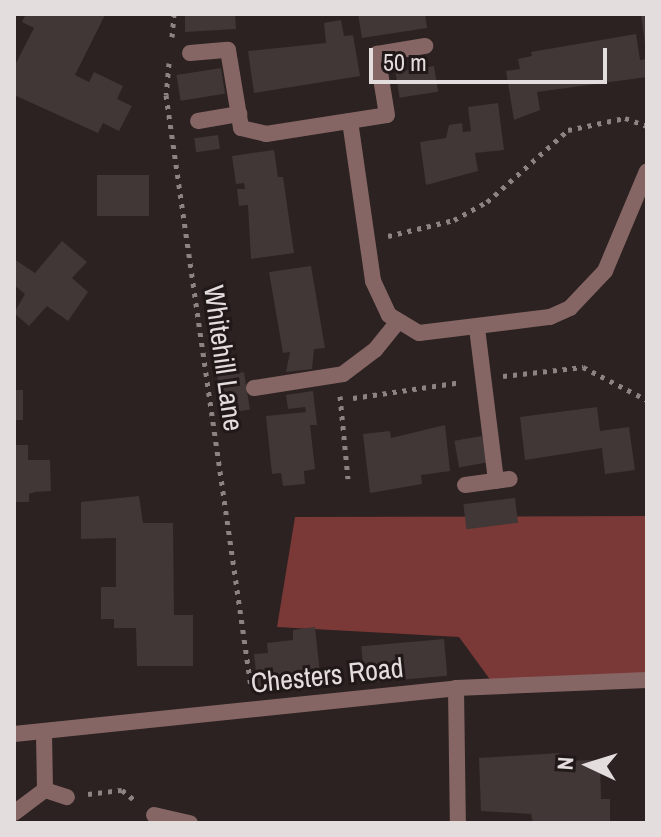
<!DOCTYPE html>
<html>
<head>
<meta charset="utf-8">
<style>
  body { margin:0 }
  #map { position:relative; width:661px; height:837px; overflow:hidden; background:#2b2221; font-family:"Archivo Narrow",sans-serif }
  div>[style] { position:absolute }
  .forest>* { inset:0; background:#7a3836 }
  .building>* { inset:0; background:#413736; transform-origin:0 0 }
  .path>* { height:5px; margin-top:-2.5px; transform-origin:0; background:repeating-linear-gradient(90deg,#8c8483 0 4px,transparent 0 10px) }
  .lane>* { height:16px; margin:-8px; padding:0 8px; transform-origin:8px; border-radius:8px; background:#866664 }
  .street>* { height:16px; margin:-8px; padding:0 8px; transform-origin:8px; border-radius:8px; background:#866664 }
  span { translate:-50% -50%; white-space:nowrap; text-align:center; line-height:1.15; -webkit-text-stroke:6px #211818; paint-order:stroke }
  .street-label { font-size:28px; color:#e4dddd }
  .frame { position:absolute; inset:0; border:16px solid #e4dddd; pointer-events:none }
  .north { position:absolute; left:549px; top:725px; width:80px; height:80px; -webkit-text-stroke:6px #211818; paint-order:stroke; rotate:274deg; font-size:22px; font-weight:700; line-height:32px; text-align:center; color:#e4dddd }
  .north::after { content:''; display:block; margin:auto; width:28px; height:36px; background:#e4dddd; clip-path:polygon(50% 0,100% 100%,50% 72%,0 100%) }
  .scale { position:absolute; left:369px; top:48px; width:238px; height:36px; box-sizing:border-box; border:4px solid #e4dddd; border-top:0; padding-left:10px; font-size:24px; line-height:28px; white-space:nowrap; color:#e4dddd; -webkit-text-stroke:6px #211818; paint-order:stroke }
</style>
</head>
<body>
<div id="map">
  <div class="forest">
    <i style="clip-path:polygon(647px 516px,647px 677px,494px 685px,459px 637px,277px 627px,295px 517px)"></i>
  </div>
  <div class="building">
    <i style="clip-path:polygon(26px 14px,105px 15px,75px 75px,89px 82px,94px 72px,123px 86px,117px 99px,132px 106px,119px 131px,103px 123px,98px 133px,14px 95px,14px 67px,34px 28px,22px 22px)"></i>
    <i style="clip-path:polygon(185px 14px,235px 14px,236px 29px,185px 32px)"></i>
    <i style="clip-path:polygon(358px 14px,425px 14px,427px 28px,362px 38px)"></i>
    <i style="clip-path:polygon(641px 14px,647px 14px,647px 44px,645px 44px)"></i>
    <i style="clip-path:polygon(341px 20px,344px 36px,353px 35px,360px 76px,254px 93px,248px 51px,326px 43px,324px 23px)"></i>
    <i style="clip-path:polygon(636px 34px,640px 60px,647px 59px,647px 77px,537px 92px,540px 110px,514px 120px,506px 71px,520px 69px,518px 59px,532px 56px,531px 52px)"></i>
    <i style="left:434px;top:66px;width:26px;height:39px;rotate:81deg"></i>
    <i style="left:221px;top:68px;width:26px;height:45px;rotate:81deg"></i>
    <i style="clip-path:polygon(498px 103px,504px 150px,475px 153px,478px 171px,426px 185px,420px 142px,446px 138px,449px 125px,462px 123px,463px 132px,471px 131px,468px 107px)"></i>
    <i style="left:218px;top:135px;width:14px;height:24px;rotate:82deg"></i>
    <i style="clip-path:polygon(274px 150px,278px 177px,283px 177px,294px 253px,251px 259px,248px 205px,239px 206px,237px 189px,245px 189px,244px 183px,236px 184px,232px 156px)"></i>
    <i style="left:149px;top:175px;width:41px;height:52px;rotate:90deg"></i>
    <i style="clip-path:polygon(62px 241px,87px 262px,72px 278px,88px 292px,68px 321px,47px 306px,29px 326px,14px 313px,25px 294px,14px 285px,14px 259px,35px 273px)"></i>
    <i style="clip-path:polygon(311px 266px,325px 348px,314px 349px,312px 369px,286px 372px,290px 352px,283px 353px,269px 272px)"></i>
    <i style="left:244px;top:372px;width:38px;height:27px;rotate:81deg"></i>
    <i style="left:14px;top:390px;width:9px;height:30px"></i>
    <i style="clip-path:polygon(313px 391px,317px 425px,310px 425px,315px 469px,304px 471px,305px 484px,283px 486px,281px 473px,272px 474px,266px 416px,306px 412px,305px 407px,288px 409px,286px 395px)"></i>
    <i style="clip-path:polygon(597px 407px,600px 431px,629px 427px,635px 470px,605px 474px,602px 448px,525px 460px,520px 417px)"></i>
    <i style="clip-path:polygon(445px 425px,450px 471px,421px 475px,422px 484px,370px 493px,363px 434px,390px 431px,391px 438px)"></i>
    <i style="left:482px;top:436px;width:27px;height:28px;rotate:80deg"></i>
    <i style="clip-path:polygon(14px 445px,28px 445px,28px 460px,50px 460px,51px 491px,35px 492px,29px 494px,29px 502px,14px 502px)"></i>
    <i style="clip-path:polygon(139px 496px,143px 523px,173px 523px,174px 615px,193px 615px,193px 666px,137px 666px,136px 628px,114px 628px,114px 619px,101px 619px,101px 587px,116px 587px,116px 538px,81px 539px,81px 502px)"></i>
    <i style="left:515px;top:498px;width:25px;height:52px;rotate:83deg"></i>
    <i style="clip-path:polygon(315px 627px,321px 683px,258px 690px,254px 654px,268px 653px,267px 643px,293px 640px,293px 630px)"></i>
    <i style="left:444px;top:639px;width:37px;height:83px;rotate:85deg"></i>
    <i style="clip-path:polygon(559px 753px,559px 761px,600px 760px,601px 799px,610px 799px,610px 823px,533px 823px,531px 814px,481px 811px,479px 758px)"></i>
  </div>
  <div class="path">
    <i style="left:172px;top:37px;width:23px;rotate:-85deg"></i>
    <i style="left:169px;top:63px;width:32px;rotate:95deg"></i>
    <i style="left:166px;top:95px;width:598px;rotate:81.83deg"></i>
    <i style="left:388px;top:236px;width:68px;rotate:-13.6deg"></i>
    <i style="left:454px;top:220px;width:38px;rotate:-29deg"></i>
    <i style="left:487px;top:202px;width:108px;rotate:-41.6deg"></i>
    <i style="left:568px;top:130px;width:58px;rotate:-11.9deg"></i>
    <i style="left:625px;top:118px;width:23px;rotate:20deg"></i>
    <i style="left:503px;top:376px;width:81px;rotate:-6.4deg"></i>
    <i style="left:583px;top:367px;width:72px;rotate:27.3deg"></i>
    <i style="left:340px;top:396px;width:83px;rotate:84.5deg"></i>
    <i style="left:353px;top:398px;width:110px;rotate:-8.4deg"></i>
    <i style="left:88px;top:794px;width:34px;rotate:-7deg"></i>
    <i style="left:122px;top:790px;width:19px;rotate:39deg"></i>
  </div>
  <div class="lane">
    <i style="left:190px;top:53px;width:38px;rotate:-5deg"></i>
    <i style="left:228px;top:50px;width:79px;rotate:80.5deg"></i>
    <i style="left:241px;top:128px;width:26px;rotate:13deg"></i>
    <i style="left:266px;top:134px;width:122px;rotate:-8.9deg"></i>
    <i style="left:387px;top:115px;width:62px;rotate:-99.3deg"></i>
    <i style="left:377px;top:54px;width:49px;rotate:-9.5deg"></i>
    <i style="left:198px;top:121px;width:42px;rotate:-9.7deg"></i>
    <i style="left:477px;top:328px;width:154px;rotate:82.9deg"></i>
    <i style="left:254px;top:388px;width:90px;rotate:-8.9deg"></i>
    <i style="left:343px;top:374px;width:40px;rotate:-37deg"></i>
    <i style="left:375px;top:350px;width:35px;rotate:-51deg"></i>
    <i style="left:465px;top:485px;width:45px;rotate:-7.6deg"></i>
  </div>
  <div class="street">
    <i style="left:350px;top:121px;width:162px;rotate:81.8deg"></i>
    <i style="left:373px;top:281px;width:38px;rotate:65deg"></i>
    <i style="left:389px;top:315px;width:35px;rotate:31deg"></i>
    <i style="left:419px;top:333px;width:132px;rotate:-7deg"></i>
    <i style="left:550px;top:317px;width:22px;rotate:-24deg"></i>
    <i style="left:570px;top:308px;width:51px;rotate:-46.6deg"></i>
    <i style="left:605px;top:271px;width:108px;rotate:-67.2deg"></i>
    <i style="left:456px;top:688px;width:135px;rotate:89.2deg"></i>
    <i style="left:14px;top:734px;width:444px;rotate:-5.9deg"></i>
    <i style="left:456px;top:688px;width:191px;rotate:-2.4deg"></i>
    <i style="left:45px;top:790px;width:23px;rotate:18deg"></i>
    <i style="left:14px;top:813px;width:39px;rotate:-37deg"></i>
    <i style="left:45px;top:790px;width:59px;rotate:-91deg"></i>
    <i style="left:154px;top:815px;width:37px;rotate:13deg"></i>
  </div>
  <div class="street-label">
    <span style="left:224px;top:358px;rotate:82deg">Whitehill Lane</span>
    <span style="left:327px;top:675px;rotate:-6deg">Chesters Road</span>
  </div>
  <div class="frame"></div>
  <div class="north">N</div>
  <div class="scale">50 m</div>
</div>
</body>
</html>
